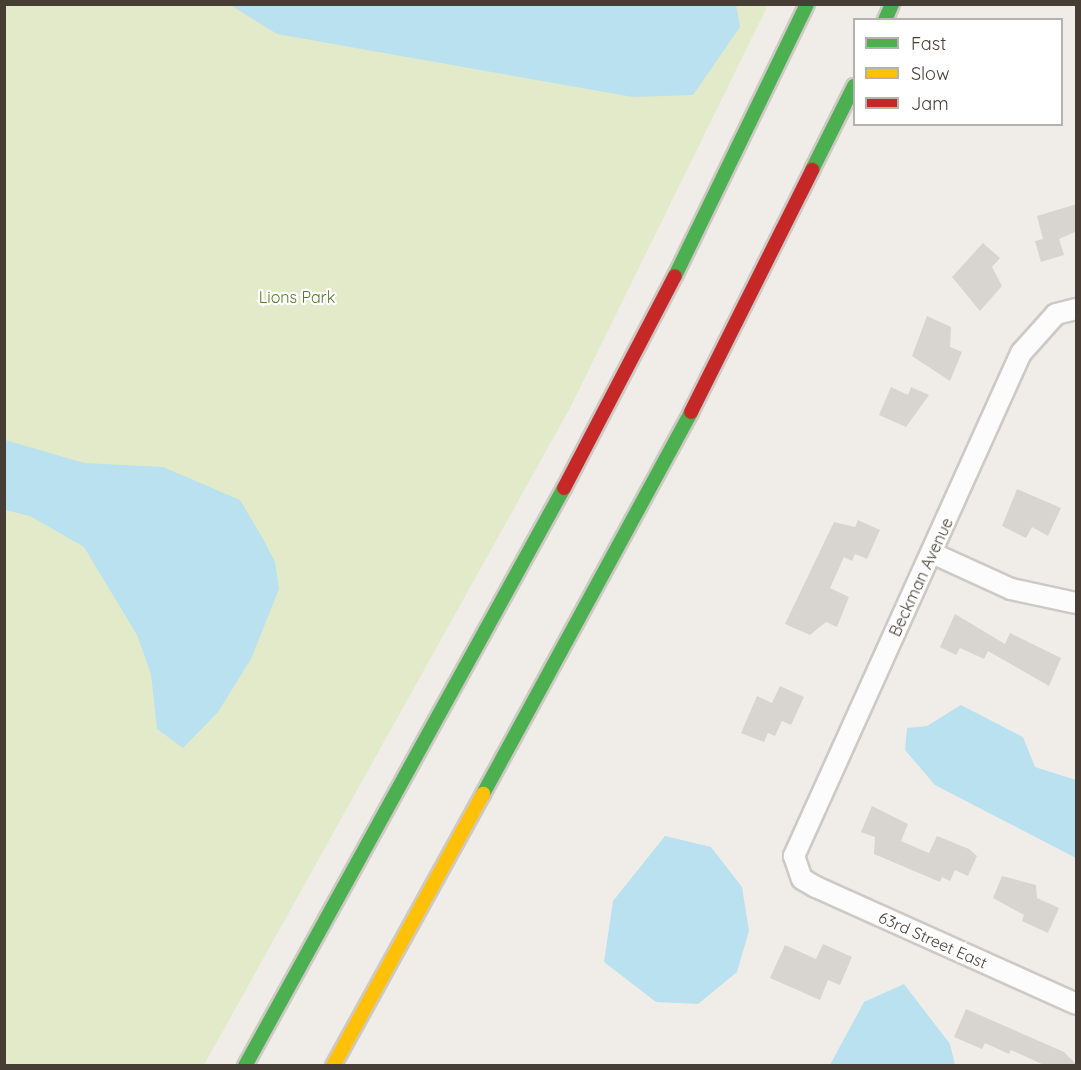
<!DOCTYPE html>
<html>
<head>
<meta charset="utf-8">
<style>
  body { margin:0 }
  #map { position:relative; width:1081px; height:1070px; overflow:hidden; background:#f0ede9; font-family:Quicksand,sans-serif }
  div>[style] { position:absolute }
  .green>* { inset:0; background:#e2eac9 }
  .water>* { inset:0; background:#b9e1ef }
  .building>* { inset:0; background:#d8d4d0 }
  .roads { filter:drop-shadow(2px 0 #cdc9c5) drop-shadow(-2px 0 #cdc9c5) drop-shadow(0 2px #cdc9c5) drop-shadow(0 -2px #cdc9c5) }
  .street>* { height:20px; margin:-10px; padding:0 10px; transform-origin:10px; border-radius:10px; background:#fdfcfc }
  .fast>* { height:14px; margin:-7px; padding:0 7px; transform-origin:7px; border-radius:7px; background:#4caf50 }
  .slow>* { height:14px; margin:-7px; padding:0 7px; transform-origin:7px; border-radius:7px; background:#ffc107 }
  .jam>* { height:14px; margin:-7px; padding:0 7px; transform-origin:7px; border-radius:7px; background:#c62828 }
  span { translate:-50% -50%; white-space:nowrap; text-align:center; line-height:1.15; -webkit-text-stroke:4.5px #fff; paint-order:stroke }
  .park-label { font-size:16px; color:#527927 }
  .street-label { font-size:16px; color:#463d35 }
  .frame { position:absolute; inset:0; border:6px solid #463d35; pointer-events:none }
  .legend { position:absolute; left:853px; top:18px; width:210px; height:108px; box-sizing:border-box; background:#fff; border:2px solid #b5b1ae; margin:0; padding:8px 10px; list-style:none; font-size:18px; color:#463d35 }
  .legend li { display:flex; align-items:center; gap:12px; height:30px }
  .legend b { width:30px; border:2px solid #b5b1ae }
</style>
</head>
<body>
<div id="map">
  <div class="green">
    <i style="clip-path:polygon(5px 5px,768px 5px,570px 408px,204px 1065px,5px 1066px)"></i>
  </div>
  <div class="water">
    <i style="clip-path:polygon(736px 4px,740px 27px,693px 95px,633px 97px,277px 34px,230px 5px)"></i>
    <i style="clip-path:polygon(5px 440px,84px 463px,163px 467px,240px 500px,262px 537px,275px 562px,279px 589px,251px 659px,218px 712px,183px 748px,157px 729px,151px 674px,137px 635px,84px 547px,30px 516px,5px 510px)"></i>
    <i style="clip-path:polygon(961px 705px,1023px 737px,1035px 767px,1076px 780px,1076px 858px,935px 785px,905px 750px,907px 728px,927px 726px)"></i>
    <i style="clip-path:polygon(665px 836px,711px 847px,742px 887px,749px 931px,737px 972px,698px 1004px,656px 1002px,604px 962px,613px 901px)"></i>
    <i style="clip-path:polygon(904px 984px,950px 1044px,955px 1065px,830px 1065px,864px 1002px)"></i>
  </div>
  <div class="building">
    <i style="clip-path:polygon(1077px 204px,1077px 231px,1059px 239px,1064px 255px,1041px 262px,1035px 241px,1043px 239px,1037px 216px)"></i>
    <i style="clip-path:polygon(983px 243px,1000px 258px,992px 267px,1002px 286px,980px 311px,952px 277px)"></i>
    <i style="clip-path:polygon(927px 316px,951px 327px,950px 347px,962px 352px,950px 381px,912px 356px)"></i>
    <i style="clip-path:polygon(891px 387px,908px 395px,911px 387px,929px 395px,906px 427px,879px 415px)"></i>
    <i style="clip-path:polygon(1017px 489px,1061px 508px,1048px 536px,1032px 527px,1026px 538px,1002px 526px)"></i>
    <i style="clip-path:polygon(858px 520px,880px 530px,867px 559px,855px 554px,852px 561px,844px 557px,830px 588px,849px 597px,837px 627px,826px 622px,810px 635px,785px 624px,834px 522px,855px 527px)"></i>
    <i style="clip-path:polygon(955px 614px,1005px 644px,1010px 633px,1061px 658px,1049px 686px,988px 651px,984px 659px,960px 648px,956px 655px,940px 647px)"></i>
    <i style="clip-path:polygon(780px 686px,804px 697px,791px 725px,782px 721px,775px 736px,768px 733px,764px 742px,741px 733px,757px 696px,772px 703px)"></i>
    <i style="clip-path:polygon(872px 806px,908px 824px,901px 841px,929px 853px,937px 836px,969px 849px,977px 856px,968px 876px,955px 870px,950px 881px,942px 877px,940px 882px,874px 854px,875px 837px,861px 832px)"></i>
    <i style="clip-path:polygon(1002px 876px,1036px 885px,1037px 898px,1059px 908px,1048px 933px,1022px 921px,1024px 915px,993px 898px)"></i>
    <i style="clip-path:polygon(823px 944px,852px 957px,840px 985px,828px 980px,820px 1000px,770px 978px,785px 945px,816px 959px)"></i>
    <i style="clip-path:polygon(966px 1009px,1064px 1052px,1077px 1065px,1044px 1065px,1011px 1050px,1009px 1054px,985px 1043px,982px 1049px,954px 1037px)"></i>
  </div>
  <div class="roads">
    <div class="street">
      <i style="left:1076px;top:309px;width:21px;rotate:166deg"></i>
      <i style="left:1056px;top:314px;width:52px;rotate:131.9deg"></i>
      <i style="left:1021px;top:353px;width:552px;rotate:114.29deg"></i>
      <i style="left:794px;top:856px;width:24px;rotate:71deg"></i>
      <i style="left:802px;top:879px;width:16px;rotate:30deg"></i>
      <i style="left:816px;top:887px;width:285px;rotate:24.2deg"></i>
      <i style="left:932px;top:553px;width:87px;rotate:24.5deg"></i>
      <i style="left:1011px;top:589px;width:66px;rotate:12.2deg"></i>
    </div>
    <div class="fast">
      <i style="left:885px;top:20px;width:17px;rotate:-66deg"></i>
      <i style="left:812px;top:170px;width:94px;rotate:-63.4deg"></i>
      <i style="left:675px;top:276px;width:302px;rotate:-64.1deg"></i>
      <i style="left:483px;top:794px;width:435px;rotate:-61.4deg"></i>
      <i style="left:245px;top:1066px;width:660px;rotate:-61.11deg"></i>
    </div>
    <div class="slow">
      <i style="left:333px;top:1066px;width:311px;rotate:-61.1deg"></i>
    </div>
    <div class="jam">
      <i style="left:691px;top:412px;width:271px;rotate:-63.4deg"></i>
      <i style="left:564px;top:488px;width:239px;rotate:-62.4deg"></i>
    </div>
  </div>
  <div class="park-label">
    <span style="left:297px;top:297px">Lions Park</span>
  </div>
  <div class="street-label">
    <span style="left:921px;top:577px;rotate:-65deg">Beckman Avenue</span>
    <span style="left:933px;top:940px;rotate:24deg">63rd Street East</span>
  </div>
  <div class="frame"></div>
  <ul class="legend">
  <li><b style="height:8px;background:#4caf50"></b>Fast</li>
  <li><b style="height:8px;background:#ffc107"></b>Slow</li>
  <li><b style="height:8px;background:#c62828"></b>Jam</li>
  </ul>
</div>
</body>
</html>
